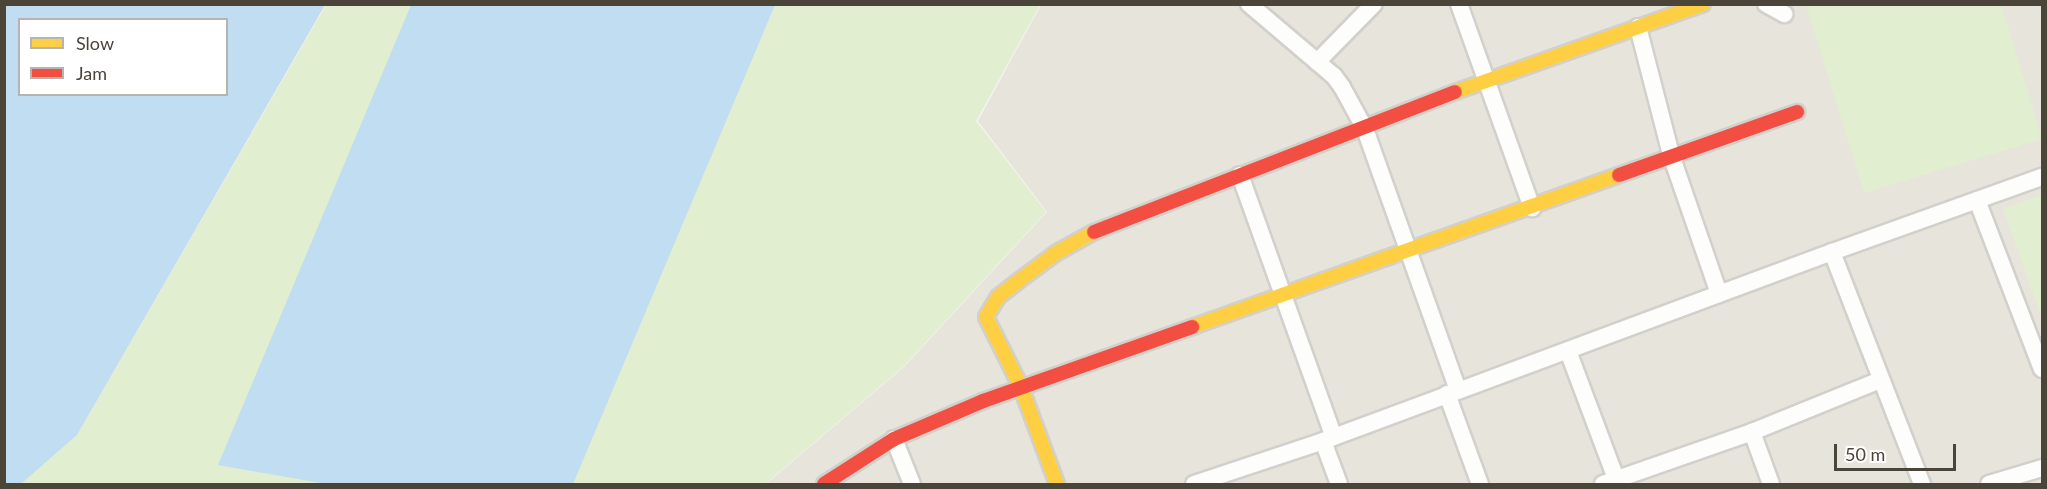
<!DOCTYPE html>
<html>
<head>
<meta charset="utf-8">
<style>
  body { margin:0 }
  #map { position:relative; width:2047px; height:489px; overflow:hidden; background:#f4f2ee; font-family:Lato,sans-serif }
  div>[style] { position:absolute }
  .residential>* { inset:0; background:#e7e4dc }
  .green>* { inset:0; background:#e1eecf }
  .water>* { inset:0; background:#c0ddf1 }
  .roads { filter:drop-shadow(2px 0 #d2d0cb) drop-shadow(-2px 0 #d2d0cb) drop-shadow(0 2px #d2d0cb) drop-shadow(0 -2px #d2d0cb) }
  .street>* { height:16px; margin:-8px; padding:0 8px; transform-origin:8px; border-radius:8px; background:#fdfdfc }
  .slow>* { height:14px; margin:-7px; padding:0 7px; transform-origin:7px; border-radius:7px; background:#ffcf43 }
  .jam>* { height:14px; margin:-7px; padding:0 7px; transform-origin:7px; border-radius:7px; background:#f24e42 }
  span { translate:-50% -50%; white-space:nowrap; text-align:center; line-height:1.15; -webkit-text-stroke:4.5px #fff; paint-order:stroke }
  .frame { position:absolute; inset:0; border:6px solid #4b4439; pointer-events:none }
  .legend { position:absolute; left:18px; top:18px; width:210px; height:78px; box-sizing:border-box; background:#fff; border:2px solid #b7b4b0; margin:0; padding:8px 10px; list-style:none; font-size:18px; color:#4b4439 }
  .legend li { display:flex; align-items:center; gap:12px; height:30px }
  .legend b { width:30px; border:2px solid #b7b4b0 }
  .scale { position:absolute; left:1834px; top:444px; width:122px; height:27px; box-sizing:border-box; border:3px solid #4b4439; border-top:0; padding-left:8px; font-size:18px; line-height:21px; white-space:nowrap; color:#4b4439; -webkit-text-stroke:4px #fff; paint-order:stroke }
</style>
</head>
<body>
<div id="map">
  <div class="residential">
    <i style="clip-path:polygon(1041px 5px,2042px 5px,2042px 484px,766px 484px,904px 367px,1047px 212px,978px 121px)"></i>
  </div>
  <div class="green">
    <i style="clip-path:polygon(326px 5px,1040px 5px,976px 121px,1046px 212px,903px 367px,765px 484px,21px 484px,77px 435px)"></i>
    <i style="clip-path:polygon(1806px 5px,2001px 5px,2042px 139px,1864px 193px)"></i>
    <i style="clip-path:polygon(2042px 195px,2042px 319px,2003px 209px)"></i>
  </div>
  <div class="water">
    <i style="clip-path:polygon(evenodd,4px 5px,325px 5px,77px 435px,21px 484px,4px 484px,4px 5px,20px 20px,226px 20px,226px 94px,20px 94px,20px 20px)"></i>
    <i style="clip-path:polygon(411px 5px,775px 5px,573px 484px,326px 484px,218px 465px)"></i>
  </div>
  <div class="roads">
    <div class="street">
      <i style="left:1249px;top:4px;width:111px;rotate:40.3deg"></i>
      <i style="left:1334px;top:76px;width:14px;rotate:54deg"></i>
      <i style="left:1342px;top:87px;width:48px;rotate:61.3deg"></i>
      <i style="left:1365px;top:129px;width:277px;rotate:70.4deg"></i>
      <i style="left:1459px;top:4px;width:217px;rotate:70.3deg"></i>
      <i style="left:1766px;top:4px;width:21px;rotate:29deg"></i>
      <i style="left:1638px;top:27px;width:132px;rotate:75.5deg"></i>
      <i style="left:1671px;top:155px;width:147px;rotate:70.9deg"></i>
      <i style="left:1317px;top:62px;width:81px;rotate:-45.5deg"></i>
      <i style="left:1240px;top:175px;width:278px;rotate:70.3deg"></i>
      <i style="left:1977px;top:200px;width:181px;rotate:69deg"></i>
      <i style="left:1832px;top:252px;width:249px;rotate:68.8deg"></i>
      <i style="left:1568px;top:351px;width:142px;rotate:69.4deg"></i>
      <i style="left:1447px;top:394px;width:96px;rotate:69.9deg"></i>
      <i style="left:1752px;top:432px;width:55px;rotate:69.9deg"></i>
      <i style="left:894px;top:439px;width:48px;rotate:68.2deg"></i>
      <i style="left:1323px;top:441px;width:46px;rotate:69.6deg"></i>
      <i style="left:1194px;top:484px;width:136px;rotate:-18.4deg"></i>
      <i style="left:1323px;top:441px;width:543px;rotate:-20.37deg"></i>
      <i style="left:1832px;top:252px;width:223px;rotate:-19.7deg"></i>
      <i style="left:1603px;top:484px;width:158px;rotate:-19.2deg"></i>
      <i style="left:1752px;top:432px;width:138px;rotate:-22.1deg"></i>
      <i style="left:1989px;top:484px;width:55px;rotate:-16.8deg"></i>
    </div>
    <div class="slow">
      <i style="left:1455px;top:92px;width:263px;rotate:-19.5deg"></i>
      <i style="left:1192px;top:327px;width:453px;rotate:-19.6deg"></i>
      <i style="left:1057px;top:484px;width:103px;rotate:-110.4deg"></i>
      <i style="left:1021px;top:387px;width:78px;rotate:-116.6deg"></i>
      <i style="left:986px;top:317px;width:23px;rotate:-59deg"></i>
      <i style="left:998px;top:297px;width:24px;rotate:-38deg"></i>
      <i style="left:1017px;top:282px;width:49px;rotate:-36.6deg"></i>
      <i style="left:1056px;top:253px;width:43px;rotate:-28.9deg"></i>
    </div>
    <div class="jam">
      <i style="left:1619px;top:175px;width:189px;rotate:-19.5deg"></i>
      <i style="left:1094px;top:232px;width:387px;rotate:-21.2deg"></i>
      <i style="left:824px;top:484px;width:83px;rotate:-32.7deg"></i>
      <i style="left:894px;top:439px;width:97px;rotate:-23.1deg"></i>
      <i style="left:983px;top:401px;width:222px;rotate:-19.5deg"></i>
    </div>
  </div>
  <div class="frame"></div>
  <ul class="legend">
  <li><b style="height:8px;background:#ffcf43"></b>Slow</li>
  <li><b style="height:8px;background:#f24e42"></b>Jam</li>
  </ul>
  <div class="scale">50 m</div>
</div>
</body>
</html>
